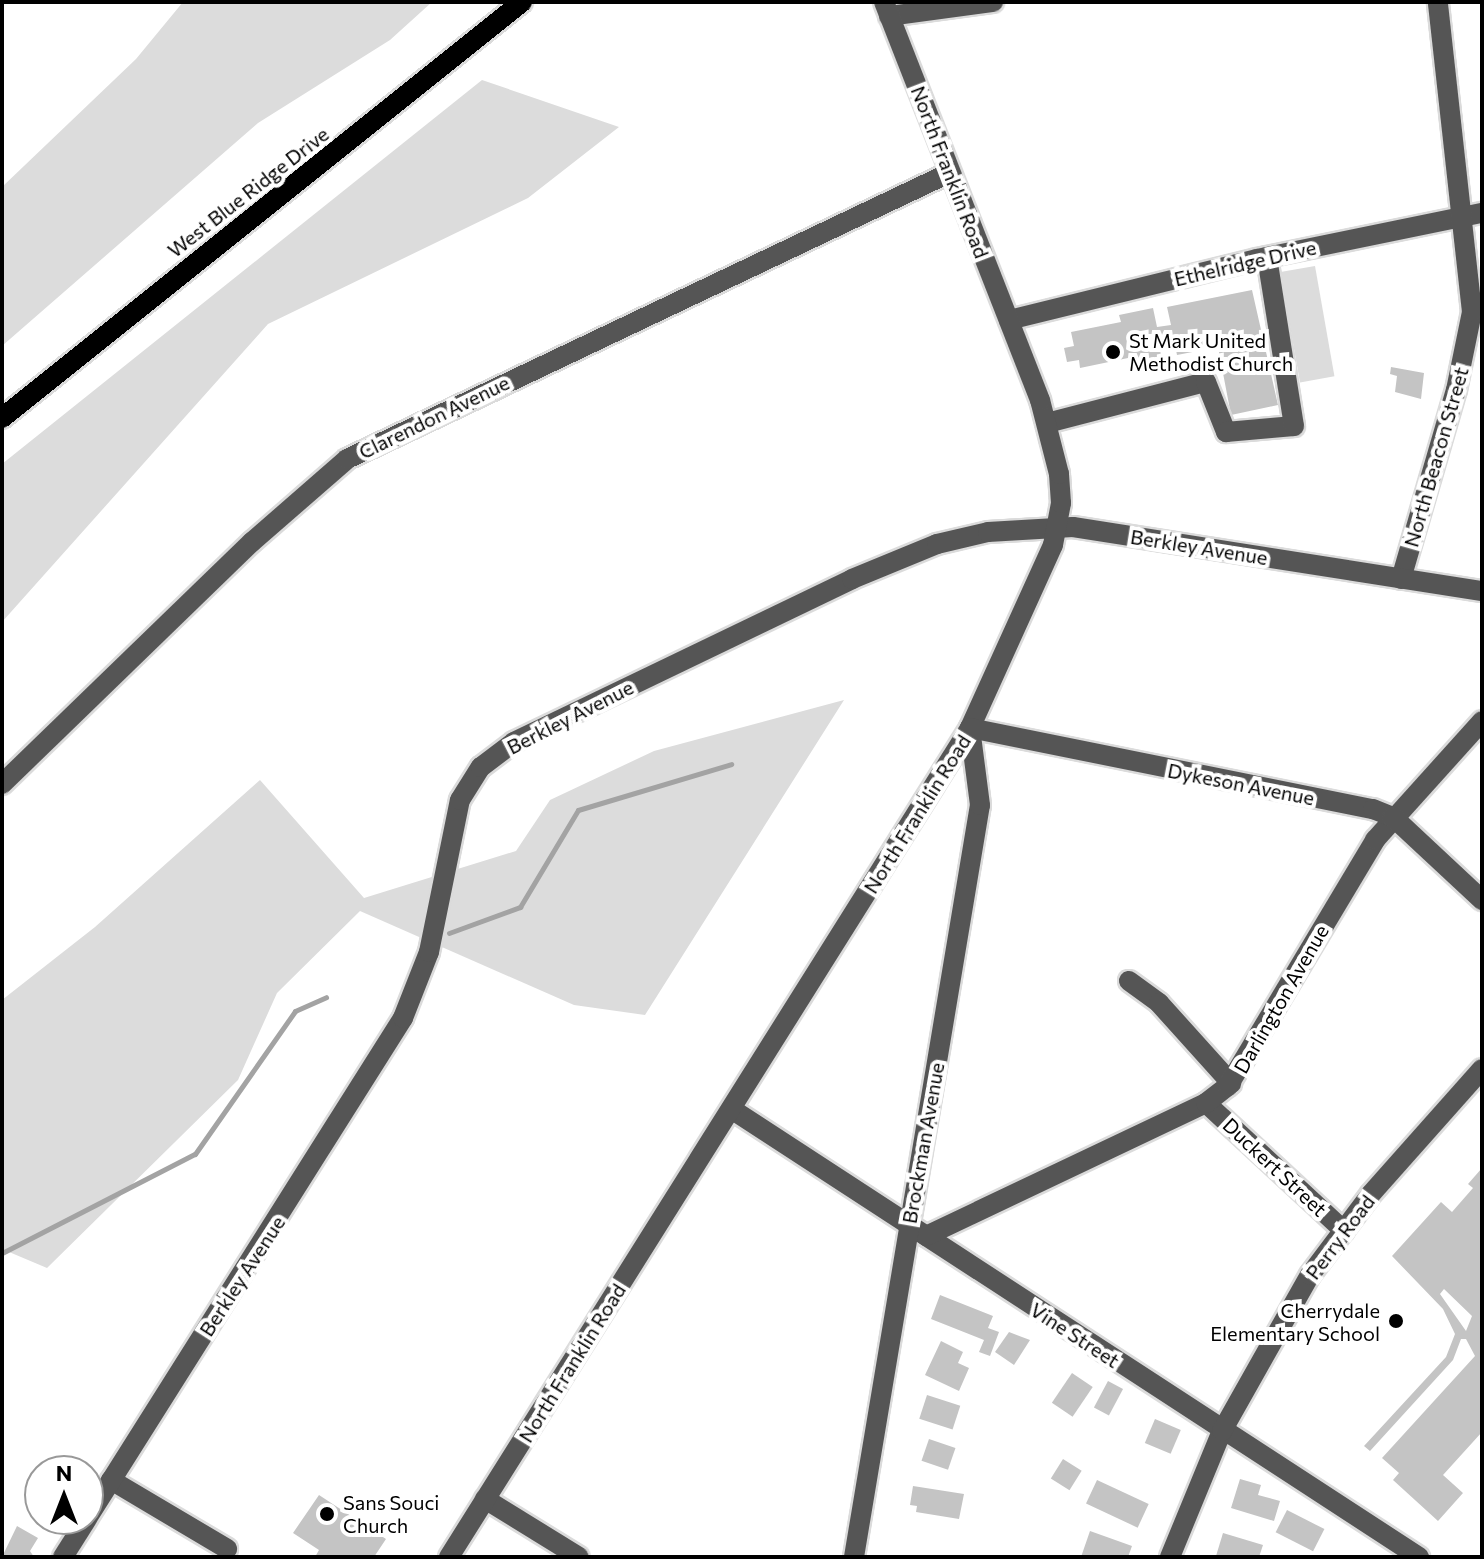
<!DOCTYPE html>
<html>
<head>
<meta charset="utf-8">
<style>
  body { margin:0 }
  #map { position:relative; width:1484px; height:1559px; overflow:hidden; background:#fff; font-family:Commissioner,sans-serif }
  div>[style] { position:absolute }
  .green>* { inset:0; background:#dcdcdc; transform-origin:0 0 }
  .stream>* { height:5px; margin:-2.5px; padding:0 2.5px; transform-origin:2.5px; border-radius:2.5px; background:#a3a3a3 }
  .building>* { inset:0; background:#c4c4c4; transform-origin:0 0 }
  .roads { filter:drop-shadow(2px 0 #dbdbdb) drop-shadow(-2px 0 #dbdbdb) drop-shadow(0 2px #dbdbdb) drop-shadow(0 -2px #dbdbdb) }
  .minor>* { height:20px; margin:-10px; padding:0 10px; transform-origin:10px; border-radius:10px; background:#555 }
  .major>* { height:20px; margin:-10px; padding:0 10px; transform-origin:10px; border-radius:10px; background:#000 }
  .dots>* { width:22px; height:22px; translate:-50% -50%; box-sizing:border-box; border:4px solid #fff; border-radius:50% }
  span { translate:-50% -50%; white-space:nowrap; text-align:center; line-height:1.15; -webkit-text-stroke:8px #fff; paint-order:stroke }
  .street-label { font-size:20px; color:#000 }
  .poi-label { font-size:20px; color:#000 }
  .left { translate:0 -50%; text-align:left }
  .right { translate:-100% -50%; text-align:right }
  .frame { position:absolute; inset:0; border:4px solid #000; pointer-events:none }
  .north { position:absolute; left:24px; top:1455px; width:80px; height:80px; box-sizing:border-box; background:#fff; border:2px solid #999; border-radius:50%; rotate:0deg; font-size:22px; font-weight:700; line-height:32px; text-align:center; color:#000 }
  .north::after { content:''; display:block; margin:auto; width:28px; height:36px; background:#000; clip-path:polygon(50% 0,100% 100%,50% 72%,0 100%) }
</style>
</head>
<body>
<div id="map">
  <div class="green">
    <i style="clip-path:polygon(183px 2px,432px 2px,390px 40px,258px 123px,2px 346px,2px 187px,136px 59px)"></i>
    <i style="clip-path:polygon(482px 80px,619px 127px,528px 198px,268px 324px,2px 622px,2px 464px)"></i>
    <i style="left:1315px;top:266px;width:112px;height:35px;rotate:80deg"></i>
    <i style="clip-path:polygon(844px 700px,645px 1015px,574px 1005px,360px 911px,277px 993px,238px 1080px,47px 1268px,2px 1249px,2px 1000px,95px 927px,260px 780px,364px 898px,516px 851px,550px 800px,654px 751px)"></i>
  </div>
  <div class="stream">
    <i style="left:449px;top:933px;width:76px;rotate:-20.1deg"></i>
    <i style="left:520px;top:907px;width:113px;rotate:-59.1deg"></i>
    <i style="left:578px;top:810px;width:160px;rotate:-16.7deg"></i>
    <i style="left:2px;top:1253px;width:217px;rotate:-27.2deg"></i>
    <i style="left:195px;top:1154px;width:174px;rotate:-55deg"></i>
    <i style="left:295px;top:1011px;width:34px;rotate:-24deg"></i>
  </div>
  <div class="building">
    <i style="clip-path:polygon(1252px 290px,1278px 405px,1231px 415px,1218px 347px,1177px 355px,1173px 335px,1158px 338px,1162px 361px,1130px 368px,1128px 358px,1080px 368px,1079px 360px,1067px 362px,1064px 348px,1074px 346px,1071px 332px,1121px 322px,1119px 315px,1153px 308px,1157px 327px,1171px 325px,1167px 307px)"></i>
    <i style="clip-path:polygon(1391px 367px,1424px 373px,1421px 399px,1395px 392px,1397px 376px,1390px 374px)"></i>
    <i style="clip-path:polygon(evenodd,1482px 1168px,1482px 1432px,1443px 1475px,1463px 1493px,1438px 1521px,1393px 1480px,1399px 1473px,1382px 1458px,1475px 1356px,1466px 1339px,1461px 1339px,1453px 1360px,1370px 1451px,1364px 1446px,1446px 1357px,1455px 1334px,1443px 1309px,1392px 1256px,1441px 1202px,1452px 1212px,1473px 1188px,1468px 1184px,1482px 1168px,1444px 1289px,1472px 1316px,1466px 1331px,1440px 1294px,1444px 1289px)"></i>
    <i style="clip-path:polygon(940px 1295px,993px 1316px,988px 1328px,999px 1332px,990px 1356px,979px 1352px,984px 1340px,931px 1319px)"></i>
    <i style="clip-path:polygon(1009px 1332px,1030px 1340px,1014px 1365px,995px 1352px)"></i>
    <i style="clip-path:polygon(941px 1341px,963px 1352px,958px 1363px,969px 1368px,959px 1391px,925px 1375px)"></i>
    <i style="left:1072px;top:1373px;width:25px;height:36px;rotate:34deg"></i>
    <i style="left:1108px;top:1381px;width:17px;height:30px;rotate:28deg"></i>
    <i style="left:927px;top:1395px;width:35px;height:25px;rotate:18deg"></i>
    <i style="left:1155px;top:1419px;width:28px;height:26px;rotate:23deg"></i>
    <i style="left:929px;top:1439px;width:28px;height:23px;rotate:19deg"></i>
    <i style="clip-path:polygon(56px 1457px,80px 1471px,48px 1471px)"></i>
    <i style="left:1063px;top:1459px;width:22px;height:23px;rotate:32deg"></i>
    <i style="clip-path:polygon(1240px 1479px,1261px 1485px,1258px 1495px,1280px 1501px,1274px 1521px,1231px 1508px)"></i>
    <i style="left:1097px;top:1480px;width:57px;height:26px;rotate:25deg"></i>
    <i style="clip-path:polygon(913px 1486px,964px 1494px,959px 1519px,916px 1512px,917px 1506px,910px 1505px)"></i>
    <i style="clip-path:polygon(319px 1495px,386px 1539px,374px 1557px,315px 1557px,319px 1550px,293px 1533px)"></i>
    <i style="left:1287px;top:1510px;width:42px;height:25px;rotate:27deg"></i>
    <i style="clip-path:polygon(17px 1526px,38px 1538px,30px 1551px,34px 1557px,2px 1557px)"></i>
    <i style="clip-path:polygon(1090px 1531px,1132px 1546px,1128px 1557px,1081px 1557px)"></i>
    <i style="clip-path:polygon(1223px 1533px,1263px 1545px,1259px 1557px,1216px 1556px)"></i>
  </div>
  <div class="roads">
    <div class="minor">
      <i style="left:889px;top:16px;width:105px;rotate:-7.7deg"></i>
      <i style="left:1009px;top:320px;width:255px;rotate:-13.8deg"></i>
      <i style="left:1257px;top:259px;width:230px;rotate:-11.6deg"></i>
      <i style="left:1047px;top:423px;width:164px;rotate:-14.5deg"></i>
      <i style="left:1206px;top:382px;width:54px;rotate:68.2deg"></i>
      <i style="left:1226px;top:432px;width:68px;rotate:-5deg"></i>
      <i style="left:1294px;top:426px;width:171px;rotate:-99.1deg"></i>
      <i style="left:1401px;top:579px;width:197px;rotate:-73.8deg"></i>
      <i style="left:1456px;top:390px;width:80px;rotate:-78.4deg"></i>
      <i style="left:1472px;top:312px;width:312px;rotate:-96.3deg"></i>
      <i style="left:2px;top:784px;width:348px;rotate:-44.1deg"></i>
      <i style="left:252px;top:542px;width:126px;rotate:-41.1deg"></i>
      <i style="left:347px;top:459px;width:666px;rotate:-25.41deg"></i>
      <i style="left:1129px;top:981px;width:37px;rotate:36deg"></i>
      <i style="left:1159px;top:1003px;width:108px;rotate:48deg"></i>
      <i style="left:1206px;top:1103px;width:188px;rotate:42.8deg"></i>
      <i style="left:733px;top:1110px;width:819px;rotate:33.09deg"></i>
      <i style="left:926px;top:1236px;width:310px;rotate:-25.4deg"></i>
      <i style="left:1206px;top:1103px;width:28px;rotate:-38deg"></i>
      <i style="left:1228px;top:1086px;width:287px;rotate:-59.1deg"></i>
      <i style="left:1375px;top:840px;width:160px;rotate:-48deg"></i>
      <i style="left:111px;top:1480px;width:135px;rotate:30.7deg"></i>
      <i style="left:485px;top:1499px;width:110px;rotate:31.7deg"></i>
      <i style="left:88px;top:1517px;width:590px;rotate:-57.74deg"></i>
      <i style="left:403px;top:1018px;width:71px;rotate:-68.5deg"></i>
      <i style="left:429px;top:952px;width:155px;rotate:-78.5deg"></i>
      <i style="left:460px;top:800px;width:39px;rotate:-58deg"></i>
      <i style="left:481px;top:767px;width:41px;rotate:-37.1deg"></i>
      <i style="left:514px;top:742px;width:375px;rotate:-25.7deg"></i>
      <i style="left:852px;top:579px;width:92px;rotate:-22.4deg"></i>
      <i style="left:937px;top:544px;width:52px;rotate:-13.2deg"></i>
      <i style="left:988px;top:532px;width:85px;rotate:-3.4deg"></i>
      <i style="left:1073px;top:527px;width:414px;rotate:8.9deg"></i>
      <i style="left:63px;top:1557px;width:45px;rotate:-57.7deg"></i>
      <i style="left:449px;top:1557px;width:979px;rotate:-57.85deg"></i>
      <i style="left:970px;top:728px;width:201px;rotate:-65.6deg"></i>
      <i style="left:1053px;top:545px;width:43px;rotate:-79.2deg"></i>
      <i style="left:1061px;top:503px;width:29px;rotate:-94deg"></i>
      <i style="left:1059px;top:474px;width:76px;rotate:-104.4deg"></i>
      <i style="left:1040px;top:400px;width:427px;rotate:-111.4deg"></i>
      <i style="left:854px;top:1557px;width:762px;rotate:-80.49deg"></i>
      <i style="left:980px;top:805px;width:78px;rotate:-97.4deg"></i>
      <i style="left:970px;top:728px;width:411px;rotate:11.4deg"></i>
      <i style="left:1373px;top:809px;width:22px;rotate:22deg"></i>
      <i style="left:1393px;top:817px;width:122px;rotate:43deg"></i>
      <i style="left:1170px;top:1557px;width:136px;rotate:-67.6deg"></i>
      <i style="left:1222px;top:1431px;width:179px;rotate:-60.6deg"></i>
      <i style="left:1310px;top:1275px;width:101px;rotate:-53deg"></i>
      <i style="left:1371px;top:1194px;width:167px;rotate:-48.4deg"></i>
    </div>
    <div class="major">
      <i style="left:2px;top:418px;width:666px;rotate:-38.66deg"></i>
    </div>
  </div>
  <div class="dots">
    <i style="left:1113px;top:352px;background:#000"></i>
    <i style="left:1396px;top:1321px;background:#000"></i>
    <i style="left:327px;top:1514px;background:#000"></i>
  </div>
  <div class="street-label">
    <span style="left:950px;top:172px;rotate:69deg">North Franklin Road</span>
    <span style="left:248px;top:192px;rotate:-38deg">West Blue Ridge Drive</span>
    <span style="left:1245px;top:263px;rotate:-13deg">Ethelridge Drive</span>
    <span style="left:434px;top:417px;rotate:-26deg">Clarendon Avenue</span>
    <span style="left:1436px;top:457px;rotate:-74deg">North Beacon Street</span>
    <span style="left:1199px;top:547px;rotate:9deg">Berkley Avenue</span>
    <span style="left:570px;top:717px;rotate:-27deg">Berkley Avenue</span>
    <span style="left:1241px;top:784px;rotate:11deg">Dykeson Avenue</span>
    <span style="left:917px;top:814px;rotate:-58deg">North Franklin Road</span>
    <span style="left:1281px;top:999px;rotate:-60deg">Darlington Avenue</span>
    <span style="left:923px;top:1143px;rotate:-80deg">Brockman Avenue</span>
    <span style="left:1275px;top:1167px;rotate:43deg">Duckert Street</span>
    <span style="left:1340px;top:1237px;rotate:-53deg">Perry Road</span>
    <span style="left:242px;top:1276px;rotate:-57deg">Berkley Avenue</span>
    <span style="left:1075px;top:1335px;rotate:33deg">Vine Street</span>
    <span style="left:572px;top:1363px;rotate:-58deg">North Franklin Road</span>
  </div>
  <div class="poi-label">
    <span class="left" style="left:1129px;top:352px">St Mark United<br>Methodist Church</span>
    <span class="right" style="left:1380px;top:1322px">Cherrydale<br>Elementary School</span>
    <span class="left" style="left:343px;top:1514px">Sans Souci<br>Church</span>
  </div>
  <div class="frame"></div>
  <div class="north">N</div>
</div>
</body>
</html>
